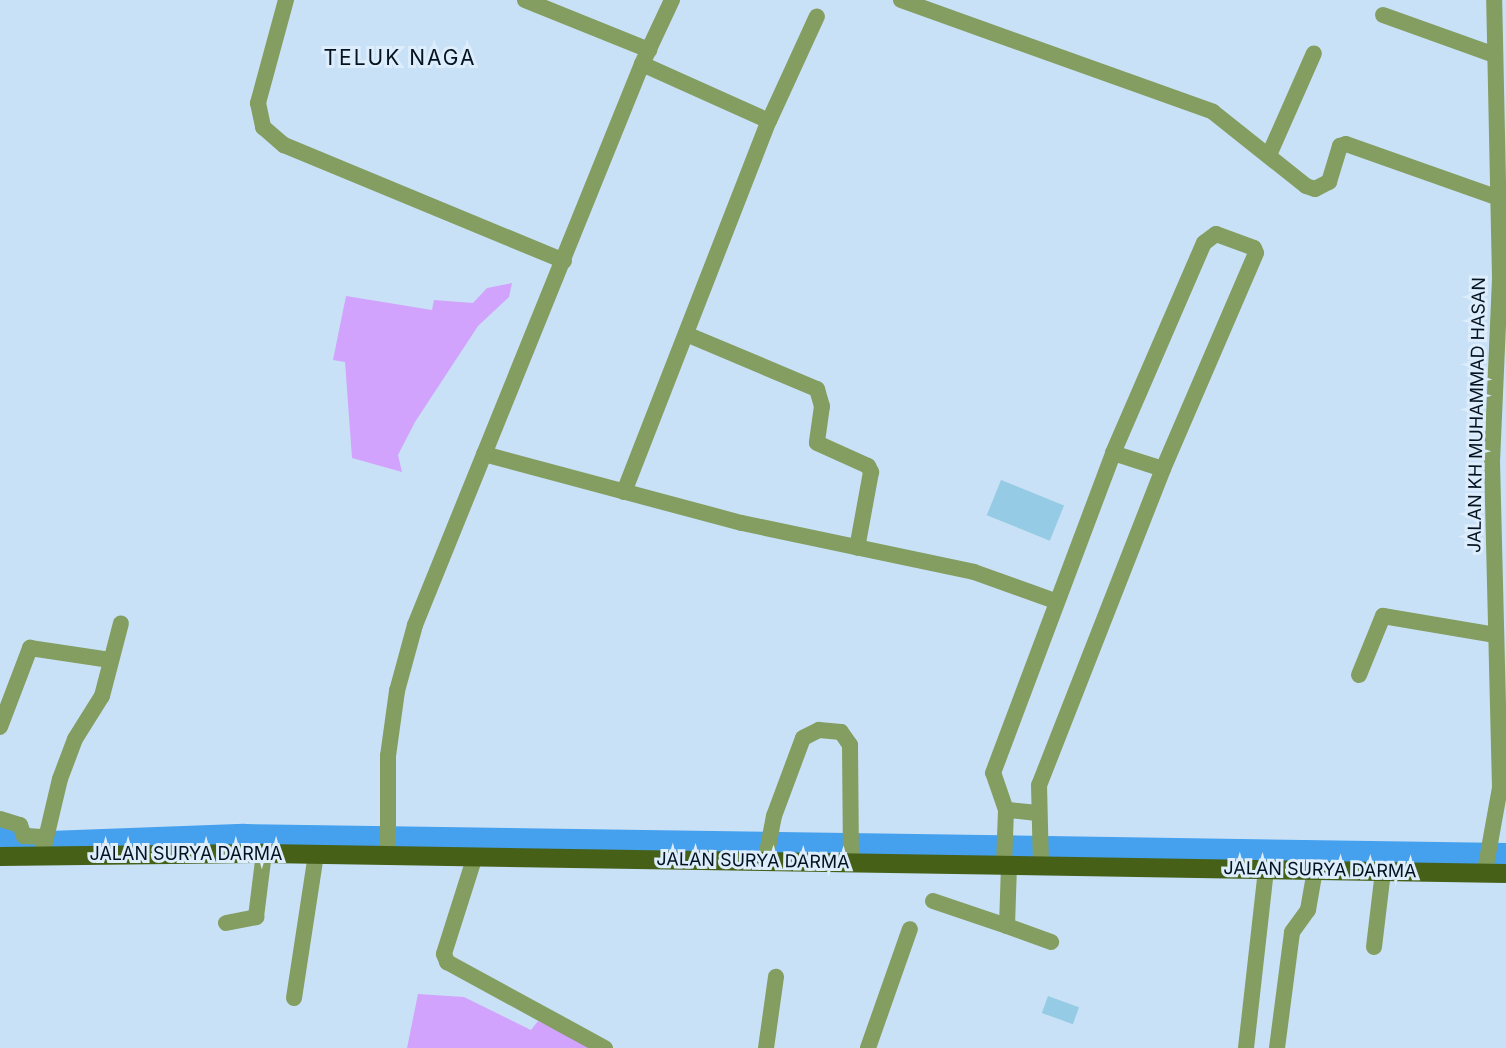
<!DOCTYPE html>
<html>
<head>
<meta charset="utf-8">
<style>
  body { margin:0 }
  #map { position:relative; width:1506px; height:1048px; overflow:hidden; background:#c9e1f7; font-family:Inter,sans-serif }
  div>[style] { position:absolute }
  .green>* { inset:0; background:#d2a3fd }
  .river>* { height:23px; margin:-11.5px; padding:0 11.5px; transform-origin:11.5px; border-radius:11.5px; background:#45a0ee }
  .building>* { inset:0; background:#95cbe4; transform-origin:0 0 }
  .minor>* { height:16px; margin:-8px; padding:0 8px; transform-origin:8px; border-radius:8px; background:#839e60 }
  .major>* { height:19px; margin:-9.5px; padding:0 9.5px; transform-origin:9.5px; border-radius:9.5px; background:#466117 }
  span { translate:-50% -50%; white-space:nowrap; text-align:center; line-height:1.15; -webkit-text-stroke:6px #ddedfc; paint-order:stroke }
  .street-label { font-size:18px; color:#051320 }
  .quarter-label { font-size:21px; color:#051320; letter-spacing:2px }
</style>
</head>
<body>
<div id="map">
  <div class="green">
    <i style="clip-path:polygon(512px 283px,509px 297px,478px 326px,415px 422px,398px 455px,402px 472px,352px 458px,345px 362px,333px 360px,346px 296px,432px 310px,434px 300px,473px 303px,487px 288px)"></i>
    <i style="clip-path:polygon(418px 994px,464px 997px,531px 1030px,538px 1021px,593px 1048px,407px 1048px)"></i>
  </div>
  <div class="river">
    <i style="left:0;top:836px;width:49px;rotate:7deg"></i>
    <i style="left:49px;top:842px;width:195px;rotate:-2.1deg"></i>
    <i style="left:244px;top:835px;width:1262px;rotate:0.86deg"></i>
  </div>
  <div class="building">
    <i style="left:1001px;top:480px;width:68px;height:38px;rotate:22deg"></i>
    <i style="left:1048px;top:996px;width:33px;height:18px;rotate:20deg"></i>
  </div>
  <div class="minor">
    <i style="left:286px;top:0;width:107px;rotate:105.2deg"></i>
    <i style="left:258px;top:103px;width:25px;rotate:78deg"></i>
    <i style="left:263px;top:127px;width:28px;rotate:41deg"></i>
    <i style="left:284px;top:145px;width:303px;rotate:22.5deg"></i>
    <i style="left:525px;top:0;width:134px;rotate:22deg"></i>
    <i style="left:901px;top:0;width:331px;rotate:19.7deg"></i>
    <i style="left:1213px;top:112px;width:119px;rotate:38.5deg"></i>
    <i style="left:1306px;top:186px;width:9px;rotate:18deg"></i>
    <i style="left:1315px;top:189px;width:16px;rotate:-27deg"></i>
    <i style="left:1329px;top:182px;width:38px;rotate:-73deg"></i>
    <i style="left:1340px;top:146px;width:6px;rotate:-18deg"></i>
    <i style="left:1346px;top:144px;width:159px;rotate:19.5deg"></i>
    <i style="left:1383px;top:15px;width:119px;rotate:19.7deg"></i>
    <i style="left:642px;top:64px;width:139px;rotate:24.2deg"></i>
    <i style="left:1269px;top:155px;width:111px;rotate:-66.2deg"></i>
    <i style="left:686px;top:334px;width:142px;rotate:22.8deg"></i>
    <i style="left:817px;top:389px;width:18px;rotate:74deg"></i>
    <i style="left:822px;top:406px;width:37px;rotate:98deg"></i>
    <i style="left:817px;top:443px;width:56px;rotate:24.3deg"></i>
    <i style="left:868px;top:466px;width:7px;rotate:63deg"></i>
    <i style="left:871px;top:472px;width:77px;rotate:100.4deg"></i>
    <i style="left:1113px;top:453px;width:52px;rotate:17.7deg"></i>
    <i style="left:484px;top:454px;width:267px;rotate:15deg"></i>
    <i style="left:742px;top:523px;width:237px;rotate:11.9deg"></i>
    <i style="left:974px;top:572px;width:86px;rotate:19.7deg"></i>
    <i style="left:624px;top:492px;width:398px;rotate:-68.7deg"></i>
    <i style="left:769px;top:121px;width:115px;rotate:-65.4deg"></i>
    <i style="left:1359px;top:675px;width:64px;rotate:-67.9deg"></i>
    <i style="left:1383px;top:616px;width:114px;rotate:9.6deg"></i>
    <i style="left:0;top:727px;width:85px;rotate:-69.2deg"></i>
    <i style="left:30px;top:648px;width:81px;rotate:8.5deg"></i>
    <i style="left:1037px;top:813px;width:31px;rotate:-174deg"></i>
    <i style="left:1006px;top:810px;width:39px;rotate:-109deg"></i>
    <i style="left:993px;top:773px;width:342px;rotate:-69.4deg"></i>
    <i style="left:1113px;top:453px;width:229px;rotate:-66.6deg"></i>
    <i style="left:1204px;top:243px;width:15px;rotate:-37deg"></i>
    <i style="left:1216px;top:234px;width:40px;rotate:20.2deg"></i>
    <i style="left:1254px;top:248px;width:5px;rotate:68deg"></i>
    <i style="left:1256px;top:253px;width:235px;rotate:113.3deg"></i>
    <i style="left:1163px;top:469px;width:339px;rotate:111.4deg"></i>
    <i style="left:1039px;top:785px;width:80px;rotate:88.6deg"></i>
    <i style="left:0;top:819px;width:21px;rotate:17deg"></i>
    <i style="left:20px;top:825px;width:12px;rotate:70deg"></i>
    <i style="left:24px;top:836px;width:19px;rotate:3deg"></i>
    <i style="left:42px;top:855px;width:78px;rotate:-76.7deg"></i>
    <i style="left:60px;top:779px;width:43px;rotate:-69.4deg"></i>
    <i style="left:75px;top:739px;width:51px;rotate:-57.9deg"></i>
    <i style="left:102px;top:696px;width:75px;rotate:-75.4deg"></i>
    <i style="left:388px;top:855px;width:99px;rotate:-90deg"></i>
    <i style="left:388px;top:756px;width:66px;rotate:-82.1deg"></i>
    <i style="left:397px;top:691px;width:68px;rotate:-74.7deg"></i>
    <i style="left:415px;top:625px;width:605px;rotate:-67.97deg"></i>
    <i style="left:642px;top:64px;width:71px;rotate:-64.9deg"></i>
    <i style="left:475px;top:856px;width:103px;rotate:107.6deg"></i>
    <i style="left:444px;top:954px;width:9px;rotate:69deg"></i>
    <i style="left:447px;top:962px;width:180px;rotate:28.6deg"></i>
    <i style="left:765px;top:863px;width:48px;rotate:-79.2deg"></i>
    <i style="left:774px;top:816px;width:83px;rotate:-69.6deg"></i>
    <i style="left:803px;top:738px;width:18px;rotate:-27deg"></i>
    <i style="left:819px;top:730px;width:22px;rotate:5deg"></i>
    <i style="left:841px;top:732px;width:16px;rotate:55deg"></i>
    <i style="left:850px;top:745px;width:118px;rotate:89.5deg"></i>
    <i style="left:1004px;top:865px;width:55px;rotate:-87.9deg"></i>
    <i style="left:1485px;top:871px;width:84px;rotate:-79.8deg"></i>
    <i style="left:1500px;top:788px;width:326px;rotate:-91.4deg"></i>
    <i style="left:1492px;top:462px;width:184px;rotate:-87.5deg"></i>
    <i style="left:1500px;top:278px;width:278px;rotate:-91.2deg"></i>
    <i style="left:933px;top:901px;width:78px;rotate:18.7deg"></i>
    <i style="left:1007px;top:926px;width:61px;rotate:-88.1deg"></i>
    <i style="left:226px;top:923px;width:31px;rotate:-11deg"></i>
    <i style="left:256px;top:917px;width:64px;rotate:-82.9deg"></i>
    <i style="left:1007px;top:926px;width:47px;rotate:20deg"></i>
    <i style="left:1374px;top:947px;width:77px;rotate:-83.2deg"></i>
    <i style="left:294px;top:998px;width:146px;rotate:-81.3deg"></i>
    <i style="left:766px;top:1048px;width:72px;rotate:-82deg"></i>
    <i style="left:868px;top:1048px;width:126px;rotate:-70.6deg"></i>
    <i style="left:1246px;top:1048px;width:179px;rotate:-83.6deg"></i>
    <i style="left:1277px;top:1048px;width:117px;rotate:-82.6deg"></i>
    <i style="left:1292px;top:932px;width:27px;rotate:-54deg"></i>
    <i style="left:1308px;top:910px;width:41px;rotate:-80.1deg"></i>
  </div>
  <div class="major">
    <i style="left:0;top:856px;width:264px;rotate:-0.7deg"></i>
    <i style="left:264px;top:853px;width:1242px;rotate:0.92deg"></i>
  </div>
  <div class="street-label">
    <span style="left:1477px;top:415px;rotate:-89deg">JALAN KH MUHAMMAD HASAN</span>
    <span style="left:186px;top:854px">JALAN SURYA DARMA</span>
    <span style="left:753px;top:861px;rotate:1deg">JALAN SURYA DARMA</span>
    <span style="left:1320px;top:870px;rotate:1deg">JALAN SURYA DARMA</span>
  </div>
  <div class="quarter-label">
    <span style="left:400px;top:58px">TELUK NAGA</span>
  </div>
</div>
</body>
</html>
